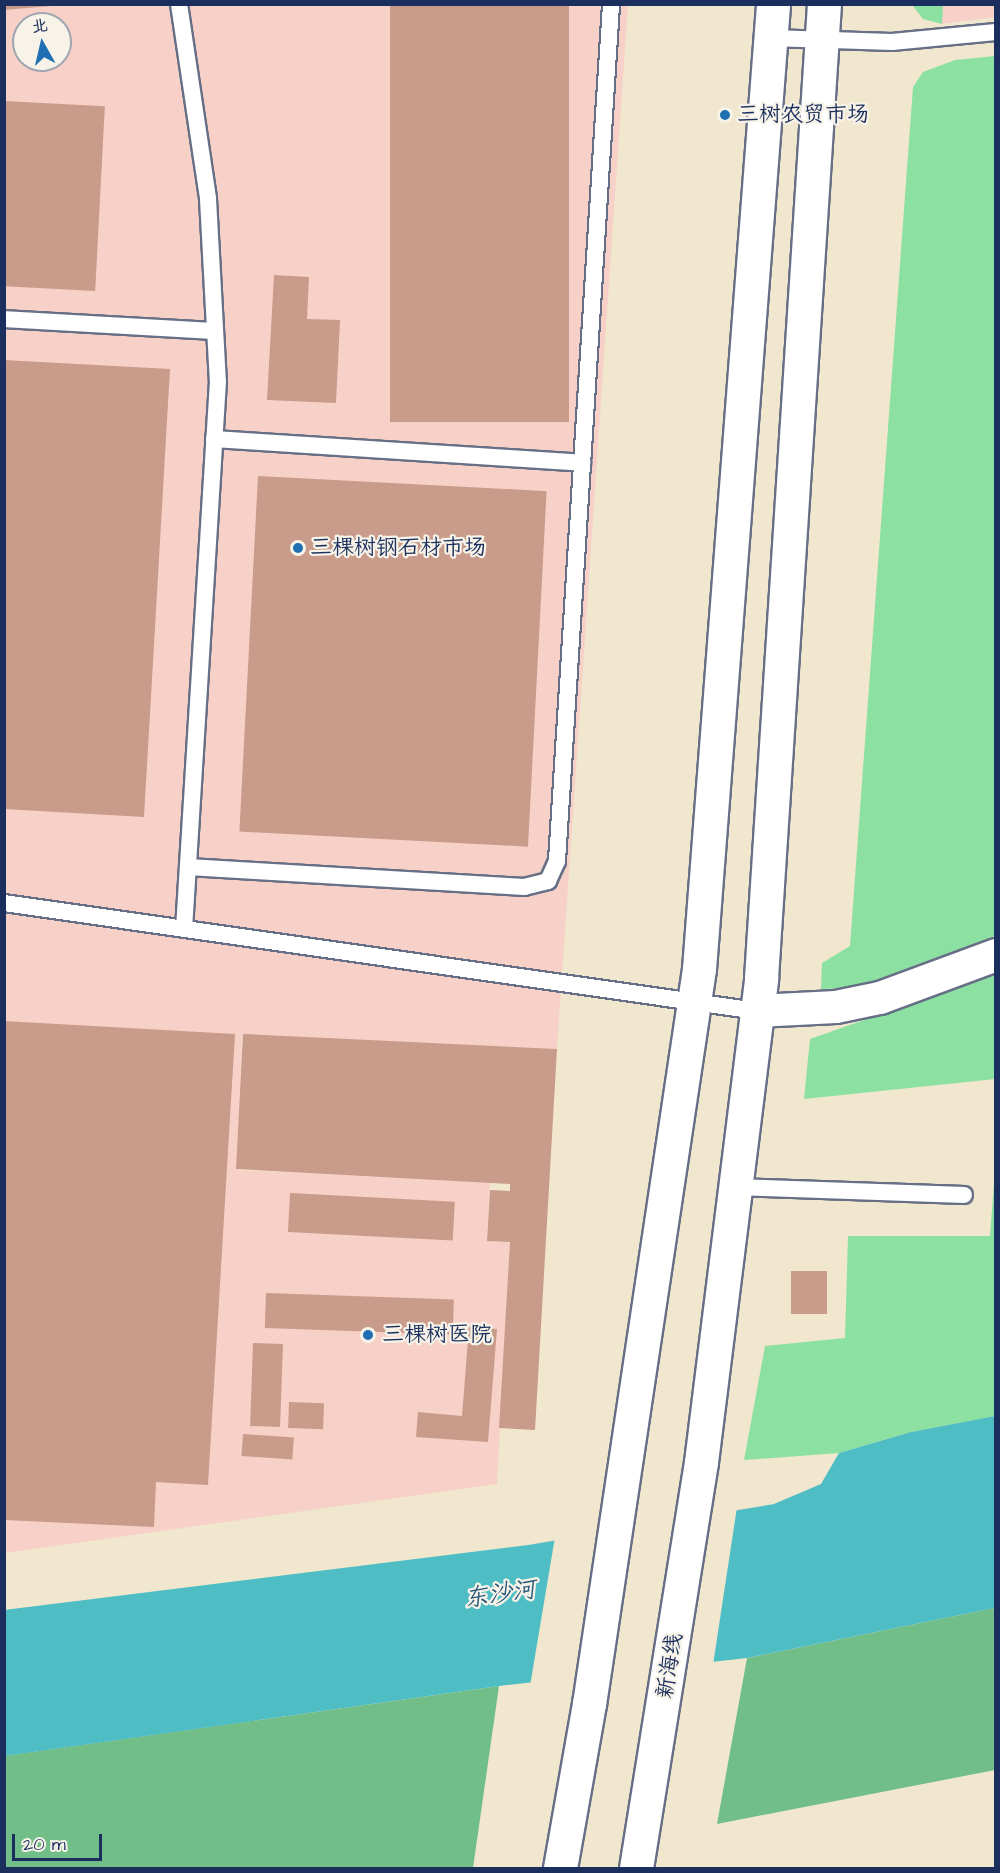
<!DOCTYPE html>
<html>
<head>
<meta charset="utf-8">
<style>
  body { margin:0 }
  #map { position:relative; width:1000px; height:1873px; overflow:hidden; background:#f0e7ce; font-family:"Architects Daughter","LXGW WenKai TC",sans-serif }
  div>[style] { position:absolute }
  .built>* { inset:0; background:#f7d1c7 }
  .green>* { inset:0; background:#8ce0a2 }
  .forest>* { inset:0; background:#71be88 }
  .water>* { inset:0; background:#4fbec4 }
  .pier>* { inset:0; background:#f0e7ce }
  .building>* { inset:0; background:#c99b8a; transform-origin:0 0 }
  .roads { filter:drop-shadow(2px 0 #666f85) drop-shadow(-2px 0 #666f85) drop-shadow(0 2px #666f85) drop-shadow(0 -2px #666f85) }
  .service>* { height:16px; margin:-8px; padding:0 8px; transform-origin:8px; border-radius:8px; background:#fff }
  .minor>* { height:32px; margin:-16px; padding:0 16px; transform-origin:16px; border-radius:16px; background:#fff }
  .trunk>* { height:33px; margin:-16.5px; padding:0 16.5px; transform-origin:16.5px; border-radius:16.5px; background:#fff }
  .dots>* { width:16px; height:16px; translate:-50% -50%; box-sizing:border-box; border:3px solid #f7f3e8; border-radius:50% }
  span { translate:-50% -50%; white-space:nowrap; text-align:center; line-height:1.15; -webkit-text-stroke:4.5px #f7f3e8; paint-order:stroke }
  .poi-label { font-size:22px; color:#1b2f5e }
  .left { translate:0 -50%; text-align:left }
  .street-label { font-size:22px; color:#1b2f5e }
  .water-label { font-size:24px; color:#2b5a7d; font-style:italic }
  .frame { position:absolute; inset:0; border:6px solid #1b2f5e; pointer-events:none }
  .north { position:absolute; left:12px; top:12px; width:60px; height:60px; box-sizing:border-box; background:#f7f3e8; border:2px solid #9fa5b1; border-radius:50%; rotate:352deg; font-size:16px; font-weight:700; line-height:24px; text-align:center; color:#1b2f5e }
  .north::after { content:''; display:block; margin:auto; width:21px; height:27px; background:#1f6fb2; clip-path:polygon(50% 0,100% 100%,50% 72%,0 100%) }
  .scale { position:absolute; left:12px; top:1834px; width:90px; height:27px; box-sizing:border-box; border:3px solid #1b2f5e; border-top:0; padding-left:8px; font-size:18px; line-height:21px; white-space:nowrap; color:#1b2f5e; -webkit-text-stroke:4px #f7f3e8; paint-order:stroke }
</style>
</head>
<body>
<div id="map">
  <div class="built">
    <i style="clip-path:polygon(evenodd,5px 5px,628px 5px,557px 1049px,242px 1036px,238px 1170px,490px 1180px,487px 1241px,510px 1242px,497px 1484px,5px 1553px,5px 5px,24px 24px,60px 24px,60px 60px,24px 60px,24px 24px)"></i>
    <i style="clip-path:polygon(943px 5px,995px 5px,995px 17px,942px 24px)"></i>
  </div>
  <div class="green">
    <i style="clip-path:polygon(943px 5px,942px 24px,923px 19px,913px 6px)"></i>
    <i style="clip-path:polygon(995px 56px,995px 936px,854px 988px,821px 989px,822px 963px,850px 946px,913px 87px,923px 72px,955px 60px)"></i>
    <i style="clip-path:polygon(995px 974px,995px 1079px,804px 1099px,810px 1039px)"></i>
    <i style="clip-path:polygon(995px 1169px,995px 1416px,911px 1432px,839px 1453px,744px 1460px,765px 1346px,845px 1338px,848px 1236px,990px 1236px)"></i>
  </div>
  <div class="forest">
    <i style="clip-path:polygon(995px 1608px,995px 1770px,717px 1824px,747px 1658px)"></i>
    <i style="clip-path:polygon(499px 1686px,473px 1868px,5px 1868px,4px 1756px)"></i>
  </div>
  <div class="water">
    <i style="clip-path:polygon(995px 1416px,995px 1608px,747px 1658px,499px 1686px,5px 1756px,4px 1610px,528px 1545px,774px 1504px,821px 1484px,839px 1453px,911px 1432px)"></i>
  </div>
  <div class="pier">
    <i style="clip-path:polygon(737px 1507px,713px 1665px,530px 1686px,555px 1537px)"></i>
  </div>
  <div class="building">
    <i style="clip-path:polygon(4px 4px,51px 4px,51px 6px,4px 10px)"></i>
    <i style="left:390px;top:4px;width:179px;height:418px"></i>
    <i style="left:4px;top:101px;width:101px;height:185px;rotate:3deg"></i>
    <i style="clip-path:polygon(274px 275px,309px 277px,307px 319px,340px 320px,336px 403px,267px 400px)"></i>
    <i style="clip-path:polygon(4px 360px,170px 369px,144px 817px,4px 809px)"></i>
    <i style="left:258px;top:476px;width:289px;height:356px;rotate:3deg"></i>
    <i style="clip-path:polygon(4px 1021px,235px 1034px,208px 1485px,156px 1482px,154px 1527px,4px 1520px)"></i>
    <i style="clip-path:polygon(243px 1034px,557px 1049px,535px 1430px,499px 1428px,510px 1242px,487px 1241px,490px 1190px,510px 1191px,510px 1184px,236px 1169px)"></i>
    <i style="left:290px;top:1193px;width:165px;height:39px;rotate:3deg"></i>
    <i style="left:827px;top:1271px;width:43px;height:36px;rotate:90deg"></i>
    <i style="left:266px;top:1293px;width:188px;height:35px;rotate:2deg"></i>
    <i style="clip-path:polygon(469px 1327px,497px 1329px,488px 1442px,416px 1437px,418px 1412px,462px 1416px)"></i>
    <i style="left:253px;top:1343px;width:30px;height:83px;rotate:2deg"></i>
    <i style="left:289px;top:1402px;width:35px;height:26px;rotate:2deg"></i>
    <i style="left:243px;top:1434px;width:51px;height:22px;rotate:4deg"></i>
  </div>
  <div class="roads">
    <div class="service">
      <i style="left:179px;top:4px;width:197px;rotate:81.5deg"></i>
      <i style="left:208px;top:199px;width:182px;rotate:86.9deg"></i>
      <i style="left:218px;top:381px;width:549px;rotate:93.55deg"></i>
      <i style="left:770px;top:38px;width:122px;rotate:1.9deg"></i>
      <i style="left:892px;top:42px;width:104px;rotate:-5.5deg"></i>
      <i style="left:4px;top:319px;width:211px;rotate:3.3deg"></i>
      <i style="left:214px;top:439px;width:369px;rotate:3.7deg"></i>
      <i style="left:188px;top:867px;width:337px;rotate:3.4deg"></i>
      <i style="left:524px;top:887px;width:25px;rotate:-14deg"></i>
      <i style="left:548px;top:881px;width:22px;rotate:-66deg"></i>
      <i style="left:557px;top:861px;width:859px;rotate:-86.39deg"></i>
      <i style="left:4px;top:903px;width:761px;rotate:8.16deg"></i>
      <i style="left:736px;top:1187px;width:228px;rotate:2deg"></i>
    </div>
    <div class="minor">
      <i style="left:757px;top:1011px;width:79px;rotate:-2.9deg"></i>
      <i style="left:836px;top:1007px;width:45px;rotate:-11.6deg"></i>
      <i style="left:880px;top:998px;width:124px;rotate:-20.3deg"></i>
    </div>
    <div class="trunk">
      <i style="left:560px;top:1868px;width:167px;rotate:-80deg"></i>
      <i style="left:589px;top:1704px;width:743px;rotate:-81.49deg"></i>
      <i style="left:699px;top:969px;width:968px;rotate:-85.61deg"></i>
      <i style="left:636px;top:1868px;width:411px;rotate:-80.9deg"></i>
      <i style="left:701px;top:1462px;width:488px;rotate:-82.9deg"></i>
      <i style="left:761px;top:978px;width:976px;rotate:-86.3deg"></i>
    </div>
  </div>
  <div class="dots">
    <i style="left:725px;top:115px;background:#1f6fb2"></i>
    <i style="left:298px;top:548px;background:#1f6fb2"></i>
    <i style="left:368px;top:1335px;background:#1f6fb2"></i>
  </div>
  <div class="poi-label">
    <span class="left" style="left:737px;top:115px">三树农贸市场</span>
    <span class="left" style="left:310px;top:548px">三棵树钢石材市场</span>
    <span class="left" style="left:382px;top:1335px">三棵树医院</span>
  </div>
  <div class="street-label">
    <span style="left:670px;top:1666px;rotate:-81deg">新海线</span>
  </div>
  <div class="water-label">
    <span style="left:500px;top:1595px;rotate:-8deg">东沙河</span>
  </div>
  <div class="frame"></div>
  <div class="north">北</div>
  <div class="scale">20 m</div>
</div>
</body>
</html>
